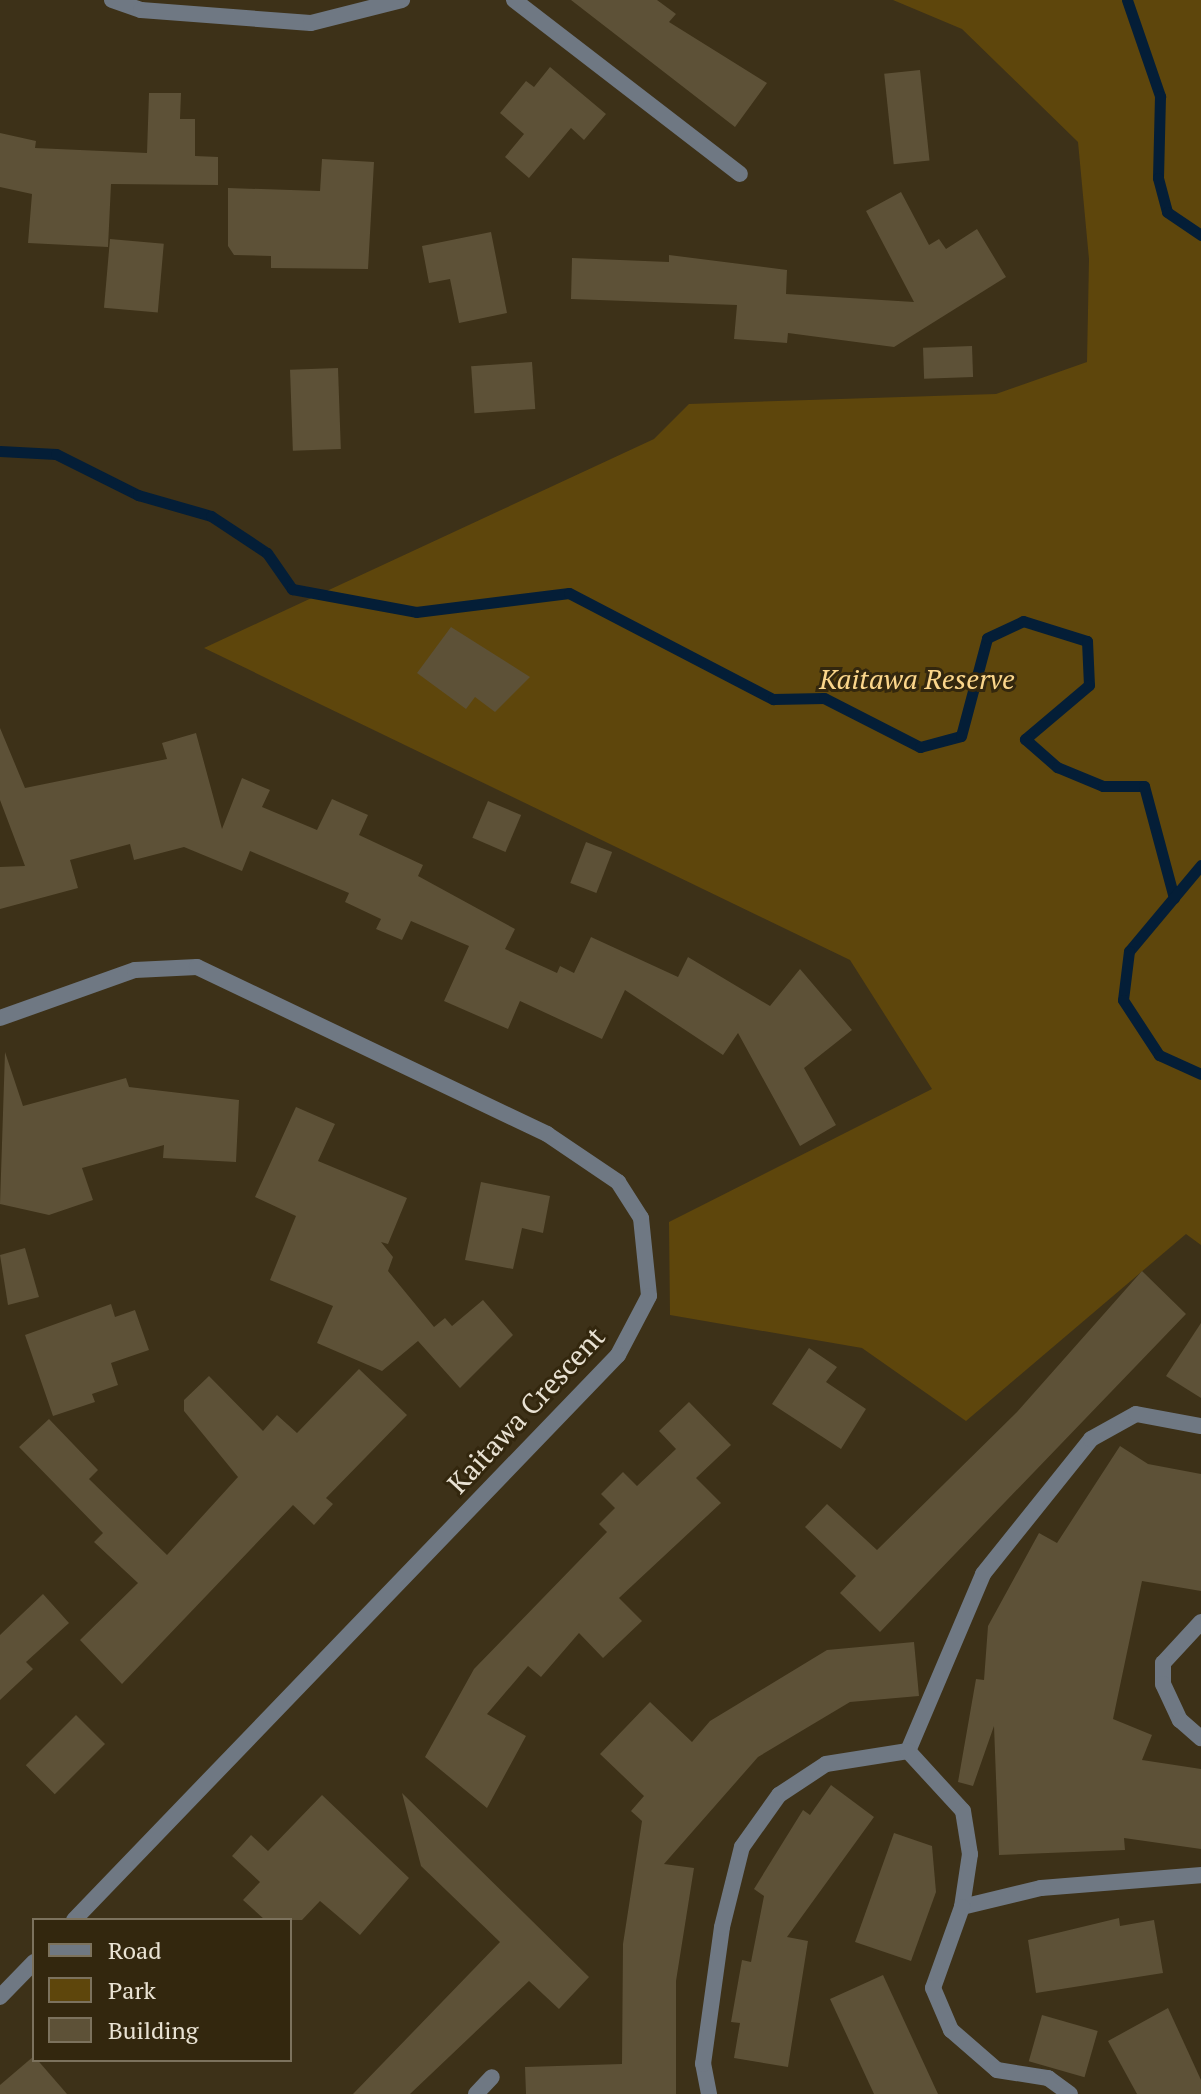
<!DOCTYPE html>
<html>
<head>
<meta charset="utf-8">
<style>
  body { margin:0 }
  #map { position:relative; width:1201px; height:2094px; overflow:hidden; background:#3d3118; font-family:"PT Serif",serif }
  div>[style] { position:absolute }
  .green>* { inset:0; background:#5e460c }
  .stream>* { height:11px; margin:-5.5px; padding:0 5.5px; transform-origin:5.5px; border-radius:5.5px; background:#041e37 }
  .building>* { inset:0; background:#5d5137; transform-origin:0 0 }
  .service>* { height:16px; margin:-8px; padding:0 8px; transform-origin:8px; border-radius:8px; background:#6f7883 }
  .minor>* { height:16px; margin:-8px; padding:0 8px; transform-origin:8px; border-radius:8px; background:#6f7883 }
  span { translate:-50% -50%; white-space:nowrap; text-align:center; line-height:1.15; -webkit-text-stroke:6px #33270e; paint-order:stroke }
  .park-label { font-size:28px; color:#fbd68b; font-style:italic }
  .street-label { font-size:28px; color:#e9e2d3 }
  .legend { position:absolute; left:32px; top:1918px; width:260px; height:144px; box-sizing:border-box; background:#33270e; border:2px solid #7c725d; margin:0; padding:10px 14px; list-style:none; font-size:24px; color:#e9e2d3 }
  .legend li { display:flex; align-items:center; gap:16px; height:40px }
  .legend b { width:40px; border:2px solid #7c725d }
</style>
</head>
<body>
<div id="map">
  <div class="green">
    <i style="clip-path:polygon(893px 0,1201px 0,1201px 1245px,1186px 1234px,966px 1421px,862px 1348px,670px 1315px,669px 1222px,932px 1089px,850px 960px,204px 648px,654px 439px,689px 404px,996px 394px,1087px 362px,1089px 259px,1078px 142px,962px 29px)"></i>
  </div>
  <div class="stream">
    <i style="left:1127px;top:0;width:102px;rotate:71deg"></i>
    <i style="left:1160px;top:96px;width:82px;rotate:91.4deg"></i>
    <i style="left:1158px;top:178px;width:35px;rotate:75deg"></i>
    <i style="left:1167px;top:212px;width:41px;rotate:34.1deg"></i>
    <i style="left:0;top:451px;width:56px;rotate:3.1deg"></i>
    <i style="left:56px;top:454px;width:92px;rotate:26.6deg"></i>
    <i style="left:138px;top:495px;width:76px;rotate:16deg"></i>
    <i style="left:211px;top:516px;width:67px;rotate:33.5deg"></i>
    <i style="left:267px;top:553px;width:44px;rotate:55.2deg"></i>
    <i style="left:292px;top:589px;width:126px;rotate:10.5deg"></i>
    <i style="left:416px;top:612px;width:154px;rotate:-7.1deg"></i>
    <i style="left:569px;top:593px;width:230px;rotate:27.5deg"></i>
    <i style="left:773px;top:699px;width:51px;rotate:-1.1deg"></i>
    <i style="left:824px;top:698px;width:108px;rotate:27deg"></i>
    <i style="left:920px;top:747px;width:42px;rotate:-15deg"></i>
    <i style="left:961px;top:736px;width:101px;rotate:-75.1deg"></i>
    <i style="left:987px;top:638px;width:40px;rotate:-25deg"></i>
    <i style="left:1023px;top:621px;width:67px;rotate:17.4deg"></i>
    <i style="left:1087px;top:641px;width:44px;rotate:87.4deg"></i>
    <i style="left:1089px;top:685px;width:84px;rotate:139.8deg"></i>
    <i style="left:1025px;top:739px;width:43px;rotate:41.2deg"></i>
    <i style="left:1057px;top:767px;width:50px;rotate:22.4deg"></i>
    <i style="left:1103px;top:786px;width:41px"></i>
    <i style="left:1144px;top:786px;width:116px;rotate:75deg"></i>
    <i style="left:1201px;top:865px;width:112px;rotate:129.9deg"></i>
    <i style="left:1129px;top:951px;width:49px;rotate:97deg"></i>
    <i style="left:1123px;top:1000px;width:66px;rotate:56.8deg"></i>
    <i style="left:1159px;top:1055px;width:46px;rotate:24.3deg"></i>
  </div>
  <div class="building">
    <i style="clip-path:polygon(571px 0,657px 0,676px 14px,669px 22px,767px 83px,735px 127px)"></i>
    <i style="clip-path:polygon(550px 67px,606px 114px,584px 140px,571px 128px,529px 178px,505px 157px,524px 134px,500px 113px,526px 81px,534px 87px)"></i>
    <i style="left:920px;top:70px;width:91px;height:36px;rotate:84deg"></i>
    <i style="clip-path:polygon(149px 93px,181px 93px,180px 119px,195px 119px,195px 156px,218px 157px,218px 185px,111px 184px,108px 247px,28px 243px,32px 194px,0 187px,0 133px,36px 141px,35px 148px,147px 153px)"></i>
    <i style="clip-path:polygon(322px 159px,374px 162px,368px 269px,271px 268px,271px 256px,234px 255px,228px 246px,228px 188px,320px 191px)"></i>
    <i style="clip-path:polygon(901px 192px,929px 245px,939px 239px,946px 249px,977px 229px,1006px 277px,894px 347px,788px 333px,787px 343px,734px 339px,737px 305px,571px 299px,572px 258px,669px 262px,669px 255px,787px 270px,786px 294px,914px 302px,866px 211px)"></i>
    <i style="clip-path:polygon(491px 232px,507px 313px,459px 323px,450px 279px,429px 283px,422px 246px)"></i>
    <i style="left:110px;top:239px;width:54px;height:69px;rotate:5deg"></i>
    <i style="left:972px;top:346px;width:31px;height:49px;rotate:88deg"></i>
    <i style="left:532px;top:362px;width:47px;height:61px;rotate:86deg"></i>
    <i style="left:338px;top:368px;width:81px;height:48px;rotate:88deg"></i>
    <i style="clip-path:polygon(451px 627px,530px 677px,495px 712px,475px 697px,466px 709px,417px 673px)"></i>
    <i style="clip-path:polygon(0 728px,25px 788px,167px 759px,162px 743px,196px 733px,222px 829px,242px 778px,270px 790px,262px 807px,317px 830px,332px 799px,368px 815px,359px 835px,423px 865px,418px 876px,515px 929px,505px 949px,557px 973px,560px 966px,574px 973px,591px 937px,678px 977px,688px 957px,770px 1006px,800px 969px,852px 1030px,804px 1068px,836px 1125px,800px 1146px,738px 1033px,723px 1055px,625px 990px,602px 1039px,520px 1001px,508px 1029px,444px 1001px,469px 946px,411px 921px,402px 940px,376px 929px,381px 919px,345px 902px,349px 893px,250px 851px,242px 871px,184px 847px,134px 860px,130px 844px,70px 860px,78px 888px,0 909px,0 867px,25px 866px,0 800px)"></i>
    <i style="left:488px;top:801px;width:36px;height:40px;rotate:23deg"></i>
    <i style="left:586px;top:842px;width:28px;height:44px;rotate:21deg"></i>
    <i style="clip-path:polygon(5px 1052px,23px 1106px,126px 1078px,129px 1087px,239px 1100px,236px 1162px,163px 1158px,164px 1145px,82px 1168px,93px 1200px,49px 1215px,0 1204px)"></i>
    <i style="clip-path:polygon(296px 1107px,335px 1124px,318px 1161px,407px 1198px,388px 1244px,381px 1242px,393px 1257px,388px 1271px,434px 1327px,445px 1318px,452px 1326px,483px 1300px,513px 1335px,460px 1388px,418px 1341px,382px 1371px,317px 1343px,333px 1306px,270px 1280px,296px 1216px,255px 1197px)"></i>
    <i style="clip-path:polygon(481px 1182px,550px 1196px,543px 1233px,522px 1228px,513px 1269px,465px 1260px)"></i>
    <i style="clip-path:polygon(25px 1248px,39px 1297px,8px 1305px,0 1255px)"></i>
    <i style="clip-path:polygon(1142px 1271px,1186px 1314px,880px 1632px,840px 1593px,856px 1576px,805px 1527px,827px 1504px,877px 1550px,1017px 1412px)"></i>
    <i style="clip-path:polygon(111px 1304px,115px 1317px,135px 1310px,149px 1350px,111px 1363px,118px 1385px,92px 1394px,95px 1402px,53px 1416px,25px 1335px)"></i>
    <i style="clip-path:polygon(1201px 1323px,1201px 1398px,1166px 1376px)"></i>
    <i style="clip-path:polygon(809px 1348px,837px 1367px,826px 1382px,866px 1409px,841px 1449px,772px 1404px)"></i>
    <i style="clip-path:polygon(359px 1369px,407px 1415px,326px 1498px,333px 1504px,314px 1525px,293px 1505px,122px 1684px,80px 1640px,138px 1583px,94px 1542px,103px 1533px,19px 1447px,49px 1419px,98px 1470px,89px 1479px,167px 1555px,238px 1477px,184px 1411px,184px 1400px,209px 1376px,263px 1431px,277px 1415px,297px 1433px)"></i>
    <i style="clip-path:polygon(689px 1402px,731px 1445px,696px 1478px,721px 1503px,619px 1598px,642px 1621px,603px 1658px,579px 1633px,541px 1677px,528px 1666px,487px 1714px,526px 1736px,487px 1808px,425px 1757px,474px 1669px,607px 1532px,599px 1524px,615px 1508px,601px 1494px,623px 1472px,637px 1486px,676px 1449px,659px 1431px)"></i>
    <i style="clip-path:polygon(1120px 1446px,1148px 1464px,1201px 1474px,1201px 1591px,1142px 1581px,1113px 1719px,1152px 1735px,1142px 1760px,1201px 1769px,1201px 1849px,1124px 1838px,1125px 1850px,999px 1855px,994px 1726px,973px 1786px,958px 1782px,976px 1679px,984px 1680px,988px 1626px,1039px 1533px,1057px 1543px)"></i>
    <i style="clip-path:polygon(43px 1594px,69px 1623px,26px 1662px,33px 1669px,0 1700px,0 1635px)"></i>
    <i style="clip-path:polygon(914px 1642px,919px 1696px,850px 1702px,758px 1757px,664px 1864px,694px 1868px,676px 1981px,676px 2094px,526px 2094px,525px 2067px,622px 2064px,623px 1944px,642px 1821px,631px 1811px,644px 1796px,600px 1754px,650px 1702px,692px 1742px,710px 1721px,827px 1650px)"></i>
    <i style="left:76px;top:1715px;width:41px;height:71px;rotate:45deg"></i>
    <i style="clip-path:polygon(831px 1785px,874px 1817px,787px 1937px,808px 1941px,788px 2067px,734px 2058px,740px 2023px,731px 2022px,742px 1960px,751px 1962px,764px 1896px,754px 1889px,803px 1810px,810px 1815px)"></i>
    <i style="clip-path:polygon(402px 1793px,589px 1977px,559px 2009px,529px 1981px,410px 2094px,353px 2094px,500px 1942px,421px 1866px)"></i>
    <i style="clip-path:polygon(322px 1795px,409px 1878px,360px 1935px,320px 1901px,302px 1920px,265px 1920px,243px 1900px,260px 1882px,232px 1856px,251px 1835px,268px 1851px)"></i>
    <i style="clip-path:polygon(894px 1833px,932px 1846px,936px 1892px,911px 1961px,855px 1942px)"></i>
    <i style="clip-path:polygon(1119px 1918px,1120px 1926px,1154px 1920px,1163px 1973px,1036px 1993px,1028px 1940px)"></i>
    <i style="clip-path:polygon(883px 1975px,938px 2094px,874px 2094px,830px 1999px)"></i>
    <i style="clip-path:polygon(1168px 2008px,1201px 2080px,1201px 2094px,1137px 2094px,1108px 2041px)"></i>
    <i style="left:1042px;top:2015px;width:58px;height:48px;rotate:16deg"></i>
    <i style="clip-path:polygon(34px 2056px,67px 2094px,0 2094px,0 2085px)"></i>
  </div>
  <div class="service">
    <i style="left:514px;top:0;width:285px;rotate:37.6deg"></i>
    <i style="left:476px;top:2094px;width:23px;rotate:-47deg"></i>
  </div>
  <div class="minor">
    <i style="left:112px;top:0;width:31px;rotate:19deg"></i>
    <i style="left:141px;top:10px;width:170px;rotate:4.4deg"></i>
    <i style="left:311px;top:23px;width:94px;rotate:-14.2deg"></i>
    <i style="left:0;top:1018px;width:143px;rotate:-19.6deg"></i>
    <i style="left:135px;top:970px;width:62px;rotate:-2.8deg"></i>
    <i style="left:197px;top:967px;width:388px;rotate:25.5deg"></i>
    <i style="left:547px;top:1134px;width:86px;rotate:34.1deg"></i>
    <i style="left:618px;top:1182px;width:43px;rotate:57.4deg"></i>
    <i style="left:641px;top:1218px;width:78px;rotate:84.1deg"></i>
    <i style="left:649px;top:1296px;width:67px;rotate:117.7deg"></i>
    <i style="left:618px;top:1355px;width:784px;rotate:133.92deg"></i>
    <i style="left:1201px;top:1622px;width:56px;rotate:132.8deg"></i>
    <i style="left:1163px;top:1663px;width:21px;rotate:90deg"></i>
    <i style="left:1163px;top:1684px;width:40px;rotate:65deg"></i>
    <i style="left:1180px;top:1720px;width:28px;rotate:41deg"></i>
    <i style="left:908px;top:1751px;width:192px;rotate:-67deg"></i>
    <i style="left:983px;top:1574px;width:173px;rotate:-51.3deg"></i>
    <i style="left:1091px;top:1439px;width:51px;rotate:-29.1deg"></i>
    <i style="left:1136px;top:1414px;width:66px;rotate:10.5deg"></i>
    <i style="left:962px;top:1907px;width:81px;rotate:-13.5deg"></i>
    <i style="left:1041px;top:1888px;width:161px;rotate:-4.6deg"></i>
    <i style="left:0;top:1997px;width:49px;rotate:-45.8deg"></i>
    <i style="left:709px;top:2094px;width:31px;rotate:-101deg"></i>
    <i style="left:703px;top:2064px;width:138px;rotate:-82.1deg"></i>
    <i style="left:722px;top:1927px;width:82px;rotate:-76deg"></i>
    <i style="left:742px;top:1847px;width:64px;rotate:-54.6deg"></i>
    <i style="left:779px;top:1795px;width:56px;rotate:-33.4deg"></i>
    <i style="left:826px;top:1764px;width:83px;rotate:-9deg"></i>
    <i style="left:908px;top:1751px;width:81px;rotate:47.5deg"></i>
    <i style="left:963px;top:1811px;width:44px;rotate:80.8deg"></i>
    <i style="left:970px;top:1854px;width:54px;rotate:98.6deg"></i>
    <i style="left:962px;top:1907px;width:86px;rotate:109.7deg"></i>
    <i style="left:933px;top:1988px;width:46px;rotate:66.8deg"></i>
    <i style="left:951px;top:2030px;width:61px;rotate:41deg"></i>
    <i style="left:997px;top:2070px;width:52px;rotate:8.9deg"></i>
    <i style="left:1048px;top:2078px;width:27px;rotate:36deg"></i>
  </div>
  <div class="park-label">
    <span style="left:917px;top:679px">Kaitawa Reserve</span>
  </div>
  <div class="street-label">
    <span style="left:526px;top:1410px;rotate:-47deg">Kaitawa Crescent</span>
  </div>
  <ul class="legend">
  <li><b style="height:10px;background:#6f7883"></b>Road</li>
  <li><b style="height:22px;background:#5e460c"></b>Park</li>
  <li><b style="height:22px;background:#5d5137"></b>Building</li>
  </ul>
</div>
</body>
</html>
